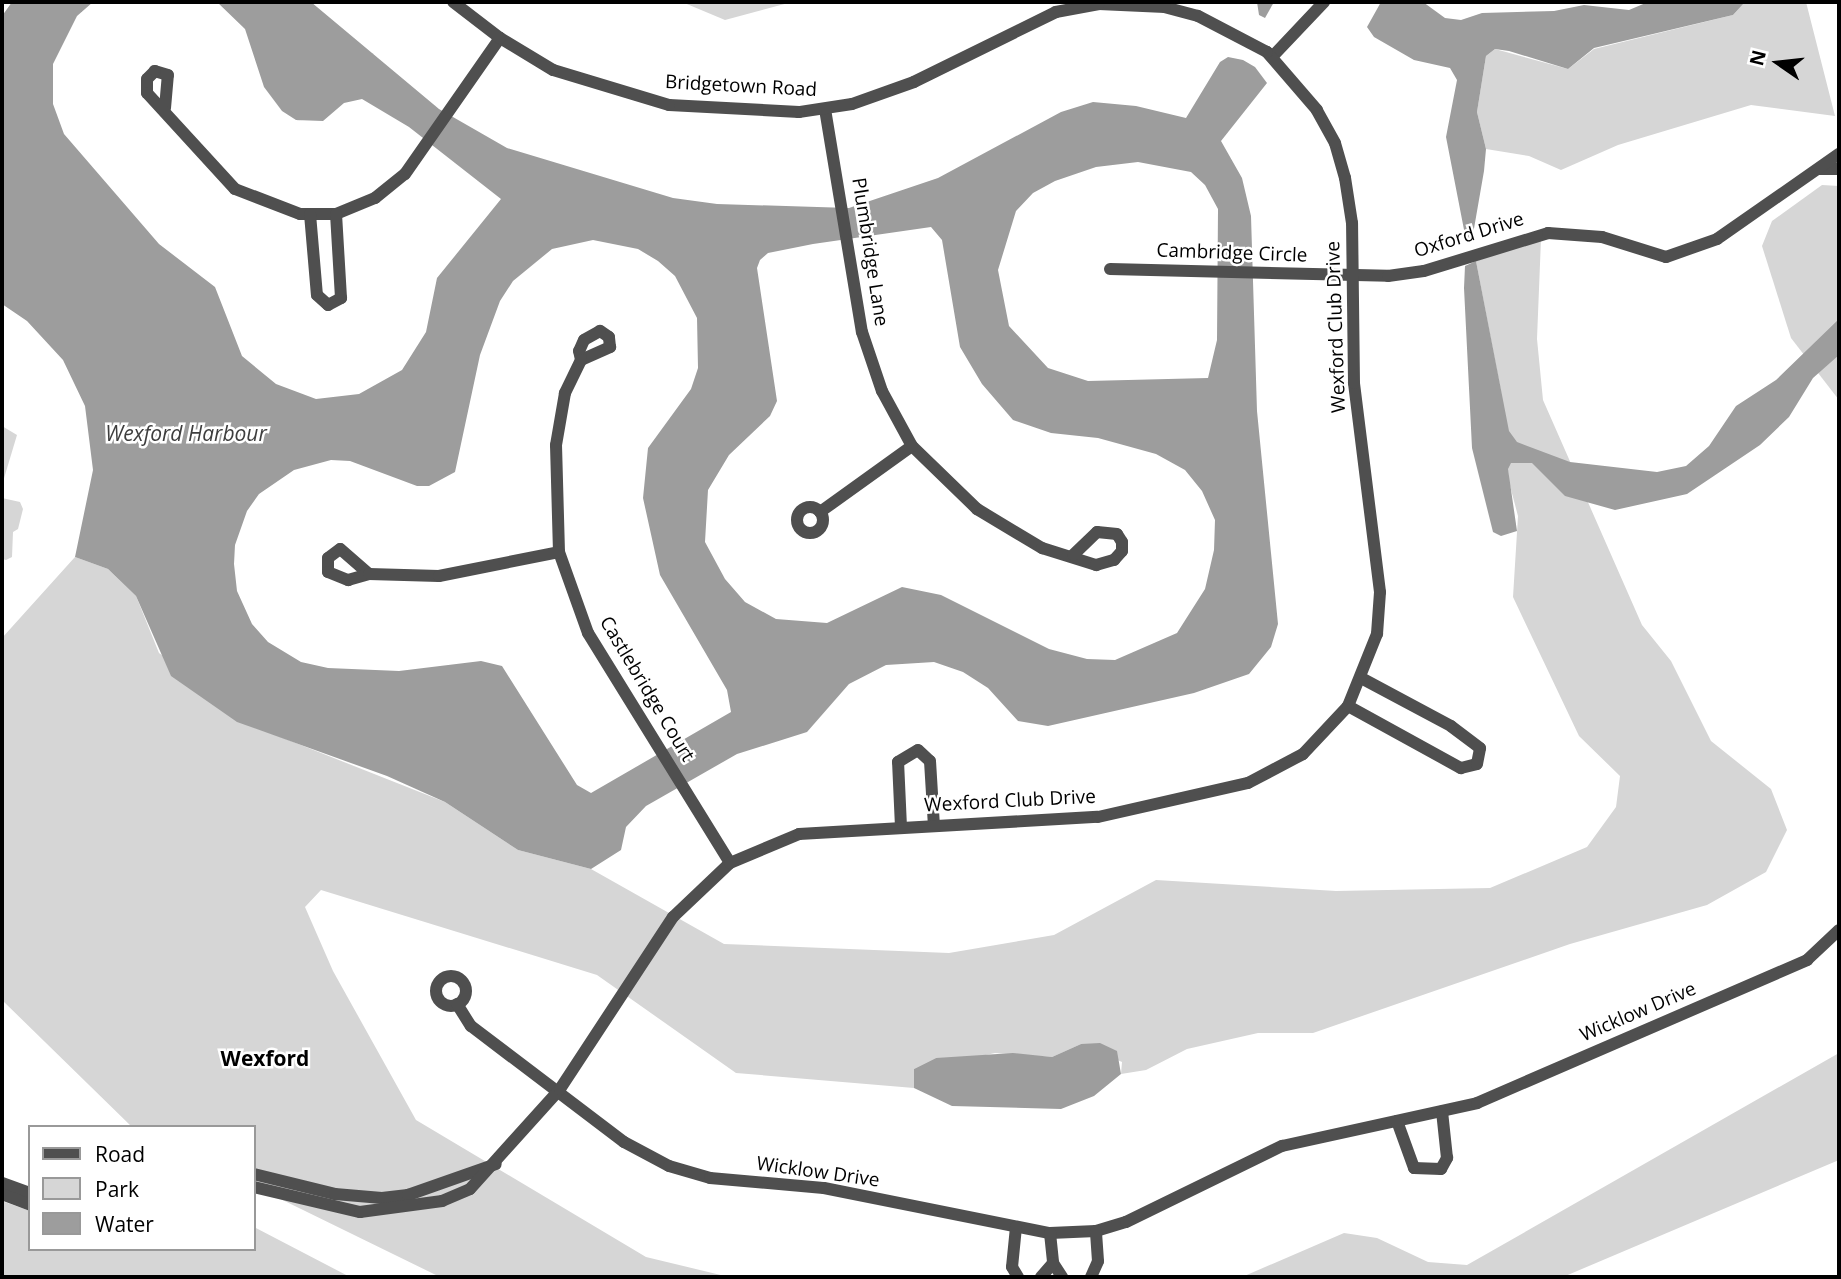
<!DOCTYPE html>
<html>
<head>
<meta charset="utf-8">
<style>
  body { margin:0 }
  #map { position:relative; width:1841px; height:1279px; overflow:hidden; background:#fff; font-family:"Open Sans",sans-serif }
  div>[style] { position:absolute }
  .green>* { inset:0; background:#d6d6d6 }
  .water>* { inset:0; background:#9d9d9d }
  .minor>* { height:12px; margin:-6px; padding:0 6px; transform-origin:6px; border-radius:6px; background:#4f4f4f }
  .minor>.ring { margin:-6px; padding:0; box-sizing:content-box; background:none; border:12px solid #4f4f4f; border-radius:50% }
  span { translate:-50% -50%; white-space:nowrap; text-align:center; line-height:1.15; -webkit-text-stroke:5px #fff; paint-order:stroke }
  .street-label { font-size:19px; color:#000 }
  .water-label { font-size:21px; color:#3e3e3e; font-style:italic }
  .neighbourhood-label { font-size:21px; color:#000; font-weight:700 }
  .frame { position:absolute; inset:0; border:4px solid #000; pointer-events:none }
  .legend { position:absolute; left:28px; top:1125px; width:228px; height:126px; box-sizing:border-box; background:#fff; border:2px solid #999; margin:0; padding:9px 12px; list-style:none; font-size:21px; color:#000 }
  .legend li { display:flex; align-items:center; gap:14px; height:35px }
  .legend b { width:35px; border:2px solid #999 }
  .north { position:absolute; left:1743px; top:28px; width:70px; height:70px; -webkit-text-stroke:5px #fff; paint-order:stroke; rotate:284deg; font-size:19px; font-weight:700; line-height:28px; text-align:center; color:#000 }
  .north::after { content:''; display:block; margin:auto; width:24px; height:32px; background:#000; clip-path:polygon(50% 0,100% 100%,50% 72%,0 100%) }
</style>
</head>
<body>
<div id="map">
  <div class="green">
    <i style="clip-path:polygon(682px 2px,792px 2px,725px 20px)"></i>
    <i style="clip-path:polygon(1745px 2px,1806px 2px,1835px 116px,1751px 105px,1618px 145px,1561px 170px,1529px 156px,1486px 149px,1477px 112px,1486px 56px,1495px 49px,1568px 69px,1594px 49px,1733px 15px)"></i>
    <i style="clip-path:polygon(1822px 185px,1839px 186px,1839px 400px,1791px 338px,1762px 246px,1772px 221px)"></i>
    <i style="clip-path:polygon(1541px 239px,1537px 339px,1543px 400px,1642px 625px,1671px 661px,1711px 741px,1771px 789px,1787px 830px,1766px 872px,1707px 905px,1570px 944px,1313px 1033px,1258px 1033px,1187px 1049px,1146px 1070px,1121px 1074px,1122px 1062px,1081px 1044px,1052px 1057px,995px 1053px,967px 1059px,936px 1058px,914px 1069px,914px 1088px,736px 1073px,597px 975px,321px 890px,305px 907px,333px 971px,416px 1120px,646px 1257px,729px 1277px,440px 1277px,254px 1186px,254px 1127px,132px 1127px,2px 1000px,2px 638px,75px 557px,108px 569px,136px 596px,159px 653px,263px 730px,445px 802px,518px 850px,591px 869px,724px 944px,949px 953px,1054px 935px,1156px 880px,1336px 891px,1490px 888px,1587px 847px,1616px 807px,1620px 776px,1579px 736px,1513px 597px,1518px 516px,1509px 482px,1501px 392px,1476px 261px)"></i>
    <i style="clip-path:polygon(2px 426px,17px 435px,2px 485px)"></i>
    <i style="clip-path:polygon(2px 498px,20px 502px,23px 509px,18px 529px,13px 532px,12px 557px,6px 560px,2px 559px)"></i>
    <i style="clip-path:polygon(1839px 1053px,1839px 1160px,1563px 1277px,1242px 1277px,1344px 1233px,1377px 1238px,1428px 1262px,1467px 1265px)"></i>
    <i style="clip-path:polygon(2px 1201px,30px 1211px,30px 1249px,254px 1249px,254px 1227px,350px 1277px,2px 1277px)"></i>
  </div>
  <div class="water">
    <i style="clip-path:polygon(evenodd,12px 2px,93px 2px,77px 16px,53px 64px,53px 104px,64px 134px,159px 244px,215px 287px,242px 356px,276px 384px,316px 399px,359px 394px,402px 370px,426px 332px,437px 278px,501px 199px,409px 127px,362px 99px,344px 103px,323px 121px,296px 120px,282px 111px,264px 87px,245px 29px,217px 2px,311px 2px,439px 109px,507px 148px,673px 198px,717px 204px,849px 208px,938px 178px,1061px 112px,1093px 102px,1136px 106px,1186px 118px,1220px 62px,1228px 57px,1243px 60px,1255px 67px,1267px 83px,1221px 141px,1242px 178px,1251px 216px,1257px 411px,1278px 624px,1271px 647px,1249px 674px,1194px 693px,1048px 726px,1018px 721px,988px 688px,963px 672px,934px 662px,886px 665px,849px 684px,807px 732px,737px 754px,646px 806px,626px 827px,621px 850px,591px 869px,518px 850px,445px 802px,387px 776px,237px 722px,171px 676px,136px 596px,108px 569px,75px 557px,93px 470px,85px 406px,63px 360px,27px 321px,2px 304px,2px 16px,12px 2px,1138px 162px,1191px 172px,1205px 185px,1218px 209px,1217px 340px,1208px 378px,1088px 381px,1048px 368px,1009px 326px,998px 270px,1016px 211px,1033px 193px,1055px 181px,1096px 167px,1138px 162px,12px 2px,931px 227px,942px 240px,960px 347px,982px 384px,1013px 420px,1051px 433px,1098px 438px,1156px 454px,1185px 470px,1202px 491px,1215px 520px,1214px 550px,1205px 589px,1177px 633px,1115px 660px,1087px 659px,1049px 649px,941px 595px,902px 587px,827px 623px,776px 619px,745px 602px,725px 579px,705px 542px,708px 490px,729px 455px,770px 416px,777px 401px,757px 268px,760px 260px,768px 253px,813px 244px,931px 227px,12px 2px,593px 240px,638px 249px,658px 261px,675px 276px,697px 318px,698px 368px,691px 389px,648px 448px,643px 498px,660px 575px,727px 690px,731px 712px,591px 793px,577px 785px,502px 666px,481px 661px,399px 671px,328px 668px,301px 662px,268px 642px,252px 624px,237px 591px,234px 564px,235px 545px,247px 511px,259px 494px,294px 470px,331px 460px,350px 461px,417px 486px,429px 486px,455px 472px,480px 355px,500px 301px,513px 281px,552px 249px,593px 240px)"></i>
    <i style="clip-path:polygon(1257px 2px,1274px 2px,1265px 18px,1259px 15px)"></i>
    <i style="clip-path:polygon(1381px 2px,1423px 2px,1445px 18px,1461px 20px,1482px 13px,1554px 11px,1584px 5px,1629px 10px,1648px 2px,1745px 2px,1733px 15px,1594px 48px,1568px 69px,1509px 51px,1495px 49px,1486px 56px,1477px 112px,1486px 149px,1484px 171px,1472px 240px,1466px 240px,1446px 137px,1457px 80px,1450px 68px,1414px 60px,1374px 37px,1367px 27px)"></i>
    <i style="clip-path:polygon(1476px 261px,1509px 431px,1517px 442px,1570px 462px,1657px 472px,1686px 466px,1709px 446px,1736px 406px,1776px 380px,1839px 319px,1839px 355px,1813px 378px,1789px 417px,1760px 445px,1687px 494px,1615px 510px,1565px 496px,1532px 463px,1511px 463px,1508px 469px,1517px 531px,1501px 536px,1493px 532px,1472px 448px,1464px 288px,1465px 266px)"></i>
    <i style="clip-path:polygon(1100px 1043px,1117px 1051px,1121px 1074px,1094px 1096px,1061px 1109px,952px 1106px,914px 1088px,914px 1069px,936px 1058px,1013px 1053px,1052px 1057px,1081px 1044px)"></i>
  </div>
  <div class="minor">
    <i style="left:1272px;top:57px;width:76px;rotate:-46.6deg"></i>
    <i style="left:165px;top:108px;width:33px;rotate:-85deg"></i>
    <i style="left:168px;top:75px;width:14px;rotate:-163deg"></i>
    <i style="left:155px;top:71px;width:11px;rotate:135deg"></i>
    <i style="left:147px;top:79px;width:14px;rotate:90deg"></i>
    <i style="left:147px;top:93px;width:130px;rotate:47.5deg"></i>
    <i style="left:235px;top:189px;width:70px;rotate:21deg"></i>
    <i style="left:300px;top:214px;width:36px"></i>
    <i style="left:336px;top:214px;width:42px;rotate:-22.3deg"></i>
    <i style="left:375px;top:198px;width:38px;rotate:-39deg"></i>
    <i style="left:405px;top:174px;width:166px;rotate:-55.1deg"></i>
    <i style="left:825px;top:109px;width:226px;rotate:80.6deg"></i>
    <i style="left:862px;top:332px;width:62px;rotate:71.3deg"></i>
    <i style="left:882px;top:391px;width:63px;rotate:61.4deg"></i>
    <i style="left:912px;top:446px;width:91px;rotate:44.1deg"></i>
    <i style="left:977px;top:509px;width:76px;rotate:31deg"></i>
    <i style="left:1042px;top:548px;width:57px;rotate:17.5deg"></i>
    <i style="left:1096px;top:565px;width:19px;rotate:-16deg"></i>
    <i style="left:1114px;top:560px;width:12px;rotate:-48deg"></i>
    <i style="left:1122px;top:551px;width:9px;rotate:-90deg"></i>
    <i style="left:1122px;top:542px;width:9px;rotate:-122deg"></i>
    <i style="left:1117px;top:534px;width:20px;rotate:-174deg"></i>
    <i style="left:1097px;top:532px;width:33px;rotate:136deg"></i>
    <i style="left:1819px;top:169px;width:20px"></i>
    <i style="left:310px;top:214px;width:81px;rotate:85.1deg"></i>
    <i style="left:317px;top:295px;width:15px;rotate:42deg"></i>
    <i style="left:328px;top:305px;width:15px;rotate:-28deg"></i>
    <i style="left:341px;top:298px;width:84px;rotate:-93.4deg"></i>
    <i style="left:1110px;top:269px;width:278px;rotate:1.4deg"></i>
    <i style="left:1388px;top:276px;width:36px;rotate:-8deg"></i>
    <i style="left:1424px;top:271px;width:130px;rotate:-17deg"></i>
    <i style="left:1548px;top:233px;width:54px;rotate:4.2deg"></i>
    <i style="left:1602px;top:237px;width:67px;rotate:17.4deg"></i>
    <i style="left:1666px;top:257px;width:54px;rotate:-19.4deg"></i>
    <i style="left:1717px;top:239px;width:149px;rotate:-34.9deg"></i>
    <i style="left:581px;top:360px;width:32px;rotate:-24deg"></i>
    <i style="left:610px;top:347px;width:10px;rotate:-96deg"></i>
    <i style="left:609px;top:337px;width:11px;rotate:-146deg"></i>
    <i style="left:600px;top:331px;width:18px;rotate:151deg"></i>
    <i style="left:584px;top:340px;width:12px;rotate:114deg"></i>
    <i style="left:579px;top:351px;width:9px;rotate:77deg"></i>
    <i style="left:581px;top:360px;width:37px;rotate:116deg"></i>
    <i style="left:565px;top:393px;width:53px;rotate:99.8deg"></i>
    <i style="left:556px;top:445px;width:107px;rotate:88.4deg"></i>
    <i style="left:559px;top:552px;width:86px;rotate:70.3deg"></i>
    <i style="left:588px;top:633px;width:270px;rotate:58.3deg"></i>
    <i class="ring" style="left:797px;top:507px;width:14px;height:14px"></i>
    <i style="left:820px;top:512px;width:113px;rotate:-35.7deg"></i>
    <i style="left:369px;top:574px;width:38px;rotate:-139deg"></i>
    <i style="left:340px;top:549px;width:15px;rotate:143deg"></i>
    <i style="left:328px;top:558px;width:14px;rotate:90deg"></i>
    <i style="left:328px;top:572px;width:22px;rotate:22deg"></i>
    <i style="left:348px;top:580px;width:22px;rotate:-16deg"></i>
    <i style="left:369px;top:574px;width:70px;rotate:1.6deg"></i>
    <i style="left:439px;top:576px;width:122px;rotate:-11.3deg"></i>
    <i style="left:1348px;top:706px;width:129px;rotate:28.8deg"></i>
    <i style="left:1461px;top:768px;width:16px;rotate:-14deg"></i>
    <i style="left:1477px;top:764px;width:16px;rotate:-79deg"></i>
    <i style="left:1480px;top:748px;width:36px;rotate:-143deg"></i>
    <i style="left:1451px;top:726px;width:100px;rotate:-151.9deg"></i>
    <i style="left:901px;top:827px;width:65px;rotate:-92.6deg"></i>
    <i style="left:898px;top:762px;width:23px;rotate:-31deg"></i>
    <i style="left:918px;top:750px;width:16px;rotate:43deg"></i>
    <i style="left:930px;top:761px;width:65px;rotate:86.5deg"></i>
    <i class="ring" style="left:436px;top:976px;width:18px;height:18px"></i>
    <i style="left:457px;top:1004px;width:26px;rotate:58deg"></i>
    <i style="left:471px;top:1026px;width:192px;rotate:37.2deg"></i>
    <i style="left:624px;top:1142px;width:51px;rotate:28.1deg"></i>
    <i style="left:669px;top:1166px;width:43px;rotate:16.3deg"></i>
    <i style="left:710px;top:1178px;width:114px;rotate:5deg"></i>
    <i style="left:824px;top:1188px;width:230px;rotate:11.3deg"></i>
    <i style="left:1050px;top:1233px;width:46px;rotate:-2.5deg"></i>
    <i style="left:1096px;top:1231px;width:31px;rotate:-17deg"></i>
    <i style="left:1126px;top:1222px;width:174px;rotate:-26deg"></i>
    <i style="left:1282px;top:1146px;width:200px;rotate:-12.4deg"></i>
    <i style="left:1477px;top:1103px;width:360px;rotate:-23.4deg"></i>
    <i style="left:1807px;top:960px;width:44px;rotate:-43.2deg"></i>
    <i style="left:1397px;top:1121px;width:50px;rotate:70.1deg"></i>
    <i style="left:1414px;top:1168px;width:27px;rotate:2deg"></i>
    <i style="left:1441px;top:1169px;width:13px;rotate:-61deg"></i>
    <i style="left:1447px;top:1158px;width:47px;rotate:-96.1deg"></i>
    <i style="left:254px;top:1174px;width:83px;rotate:13.9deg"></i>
    <i style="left:335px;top:1194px;width:47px;rotate:4.9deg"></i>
    <i style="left:382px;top:1198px;width:26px;rotate:-7deg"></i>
    <i style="left:408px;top:1195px;width:93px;rotate:-19.4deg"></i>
    <i style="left:2px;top:1183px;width:30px;rotate:20deg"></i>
    <i style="left:254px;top:1187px;width:109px;rotate:13.3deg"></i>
    <i style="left:360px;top:1212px;width:83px;rotate:-7.6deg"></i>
    <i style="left:442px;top:1201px;width:30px;rotate:-23deg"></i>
    <i style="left:470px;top:1189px;width:135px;rotate:-48deg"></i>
    <i style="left:560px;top:1089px;width:206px;rotate:-56.7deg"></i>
    <i style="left:673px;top:917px;width:79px;rotate:-43.5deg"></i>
    <i style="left:730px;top:863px;width:75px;rotate:-22.8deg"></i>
    <i style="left:799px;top:834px;width:299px;rotate:-3.3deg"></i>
    <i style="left:1098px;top:817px;width:154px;rotate:-12.8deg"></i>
    <i style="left:1248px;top:783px;width:62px;rotate:-27.8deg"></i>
    <i style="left:1303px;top:754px;width:66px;rotate:-46.8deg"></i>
    <i style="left:1348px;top:706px;width:78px;rotate:-68.1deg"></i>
    <i style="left:1377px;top:634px;width:42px;rotate:-85.9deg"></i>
    <i style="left:1380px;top:592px;width:211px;rotate:-97.1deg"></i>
    <i style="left:1354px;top:383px;width:160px;rotate:-90.7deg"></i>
    <i style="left:1352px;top:223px;width:46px;rotate:-98.8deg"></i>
    <i style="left:1345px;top:178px;width:36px;rotate:-106deg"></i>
    <i style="left:1335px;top:143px;width:38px;rotate:-119deg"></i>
    <i style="left:1317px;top:110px;width:77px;rotate:-130.8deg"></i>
    <i style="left:1267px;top:52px;width:78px;rotate:-152.4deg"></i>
    <i style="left:1198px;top:16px;width:34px;rotate:-165deg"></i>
    <i style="left:1165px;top:7px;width:66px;rotate:-177.4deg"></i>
    <i style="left:1099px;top:4px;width:44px;rotate:169.5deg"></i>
    <i style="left:1056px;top:12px;width:158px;rotate:153.8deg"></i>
    <i style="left:914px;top:82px;width:66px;rotate:160.5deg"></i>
    <i style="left:852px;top:104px;width:54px;rotate:171.4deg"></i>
    <i style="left:799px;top:112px;width:130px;rotate:-176.9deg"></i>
    <i style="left:669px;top:105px;width:121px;rotate:-163.2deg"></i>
    <i style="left:553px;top:70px;width:62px;rotate:-148.9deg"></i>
    <i style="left:500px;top:38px;width:59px;rotate:-142.5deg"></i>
    <i style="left:2px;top:1194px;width:30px;rotate:21deg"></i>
    <i style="left:1016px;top:1227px;width:40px;rotate:95.7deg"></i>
    <i style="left:1012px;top:1267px;width:12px;rotate:59deg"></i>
    <i style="left:1050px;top:1233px;width:30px;rotate:84deg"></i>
    <i style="left:1053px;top:1263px;width:17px;rotate:57deg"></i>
    <i style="left:1041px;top:1277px;width:18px;rotate:-49deg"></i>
    <i style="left:1091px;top:1277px;width:17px;rotate:-66deg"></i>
    <i style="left:1098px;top:1261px;width:30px;rotate:-94deg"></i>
  </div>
  <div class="street-label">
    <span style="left:741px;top:86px;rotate:3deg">Bridgetown Road</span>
    <span style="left:1469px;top:235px;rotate:-17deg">Oxford Drive</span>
    <span style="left:870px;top:252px;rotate:81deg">Plumbridge Lane</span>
    <span style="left:1232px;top:253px;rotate:2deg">Cambridge Circle</span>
    <span style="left:1336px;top:327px;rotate:-92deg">Wexford Club Drive</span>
    <span style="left:647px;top:689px;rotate:59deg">Castlebridge Court</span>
    <span style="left:1010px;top:801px;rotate:-3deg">Wexford Club Drive</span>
    <span style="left:1638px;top:1012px;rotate:-23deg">Wicklow Drive</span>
    <span style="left:818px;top:1172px;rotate:8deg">Wicklow Drive</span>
  </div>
  <div class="water-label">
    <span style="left:186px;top:433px">Wexford Harbour</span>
  </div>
  <div class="neighbourhood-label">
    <span style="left:265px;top:1058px">Wexford</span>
  </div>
  <div class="frame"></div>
  <ul class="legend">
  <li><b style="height:9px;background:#4f4f4f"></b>Road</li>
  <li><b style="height:19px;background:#d6d6d6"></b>Park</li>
  <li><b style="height:19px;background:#9d9d9d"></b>Water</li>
  </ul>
  <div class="north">N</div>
</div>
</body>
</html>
